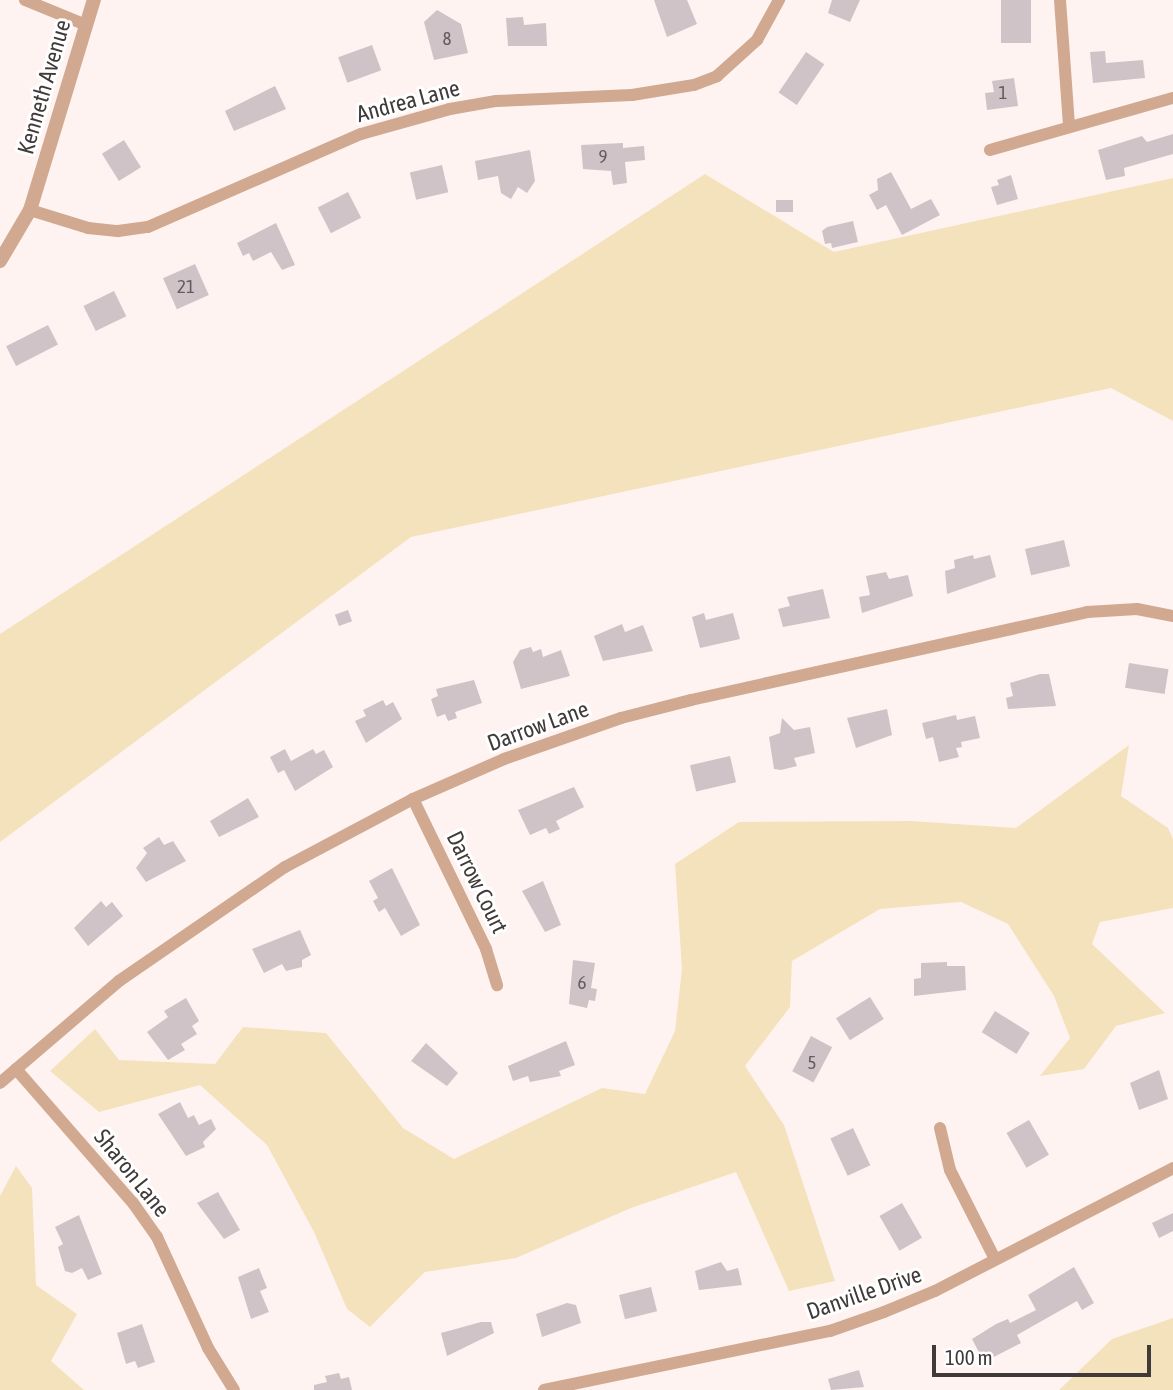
<!DOCTYPE html>
<html>
<head>
<meta charset="utf-8">
<style>
  body { margin:0 }
  #map { position:relative; width:1173px; height:1390px; overflow:hidden; background:#fef3f1; font-family:"Asap Condensed",sans-serif }
  div>[style] { position:absolute }
  .green>* { inset:0; background:#f4e2bd }
  .building>* { inset:0; background:#cfc3c7; transform-origin:0 0 }
  .minor>* { height:12px; margin:-6px; padding:0 6px; transform-origin:6px; border-radius:6px; background:#d1a990 }
  .tertiary>* { height:14px; margin:-7px; padding:0 7px; transform-origin:7px; border-radius:7px; background:#d1a990 }
  span { translate:-50% -50%; white-space:nowrap; text-align:center; line-height:1.15; -webkit-text-stroke:6px #fff; paint-order:stroke }
  .number-label { font-size:19px; color:#645c5d }
  .number-label span { -webkit-text-stroke-width:0 }
  .street-label { font-size:23px; color:#403a3a }
  .scale { position:absolute; left:932px; top:1345px; width:219px; height:32px; box-sizing:border-box; border:4px solid #403a3a; border-top:0; padding-left:9px; font-size:21px; line-height:24px; white-space:nowrap; color:#403a3a; -webkit-text-stroke:5px #fff; paint-order:stroke }
</style>
</head>
<body>
<div id="map">
  <div class="green">
    <i style="clip-path:polygon(705px 174px,834px 252px,1173px 178px,1173px 421px,1111px 388px,411px 537px,0 842px,0 634px)"></i>
    <i style="clip-path:polygon(1129px 745px,1121px 796px,1168px 828px,1173px 839px,1173px 908px,1100px 922px,1092px 944px,1165px 1013px,1116px 1026px,1084px 1069px,1040px 1076px,1070px 1038px,1054px 996px,1008px 924px,961px 902px,880px 909px,792px 961px,790px 1007px,745px 1066px,784px 1125px,835px 1281px,789px 1291px,736px 1172px,631px 1208px,516px 1258px,425px 1272px,370px 1327px,347px 1309px,314px 1232px,267px 1145px,200px 1085px,99px 1112px,50px 1071px,95px 1029px,119px 1060px,215px 1064px,243px 1027px,326px 1033px,403px 1128px,454px 1159px,602px 1088px,645px 1094px,675px 1031px,682px 969px,675px 864px,739px 822px,911px 821px,1016px 828px)"></i>
    <i style="clip-path:polygon(16px 1166px,32px 1188px,36px 1285px,77px 1314px,51px 1361px,84px 1390px,0 1390px,0 1196px)"></i>
    <i style="clip-path:polygon(1173px 1318px,1173px 1390px,1059px 1390px,1112px 1339px)"></i>
  </div>
  <div class="building">
    <i style="clip-path:polygon(654px 0,687px 0,697px 24px,667px 37px)"></i>
    <i style="clip-path:polygon(832px 0,860px 0,850px 22px,828px 13px)"></i>
    <i style="left:1001px;top:0;width:30px;height:43px"></i>
    <i style="clip-path:polygon(437px 10px,461px 24px,468px 53px,434px 60px,424px 22px)"></i>
    <i style="clip-path:polygon(523px 17px,524px 25px,546px 23px,547px 46px,508px 46px,506px 18px)"></i>
    <i style="left:372px;top:45px;width:27px;height:36px;rotate:70deg"></i>
    <i style="clip-path:polygon(1105px 51px,1106px 63px,1143px 60px,1145px 78px,1093px 83px,1090px 52px)"></i>
    <i style="left:806px;top:52px;width:22px;height:49px;rotate:34deg"></i>
    <i style="clip-path:polygon(1014px 78px,1018px 106px,987px 110px,985px 93px,994px 92px,992px 81px)"></i>
    <i style="clip-path:polygon(275px 86px,286px 109px,234px 131px,225px 111px)"></i>
    <i style="clip-path:polygon(1173px 134px,1173px 154px,1124px 168px,1125px 176px,1106px 180px,1098px 150px,1142px 136px,1147px 142px)"></i>
    <i style="left:124px;top:140px;width:32px;height:26px;rotate:58deg"></i>
    <i style="clip-path:polygon(623px 143px,623px 148px,644px 146px,645px 160px,625px 162px,627px 183px,613px 185px,611px 171px,583px 169px,581px 145px)"></i>
    <i style="clip-path:polygon(530px 150px,535px 181px,527px 193px,518px 187px,511px 199px,501px 193px,498px 176px,478px 180px,475px 161px)"></i>
    <i style="left:442px;top:165px;width:28px;height:33px;rotate:77deg"></i>
    <i style="clip-path:polygon(891px 172px,911px 209px,931px 199px,940px 215px,902px 235px,886px 205px,877px 210px,869px 195px,878px 190px,877px 179px)"></i>
    <i style="clip-path:polygon(1011px 175px,1018px 199px,997px 205px,991px 187px,999px 185px,997px 180px)"></i>
    <i style="left:348px;top:192px;width:29px;height:34px;rotate:63deg"></i>
    <i style="left:793px;top:200px;width:12px;height:17px;rotate:90deg"></i>
    <i style="clip-path:polygon(853px 221px,858px 242px,832px 248px,831px 243px,825px 244px,822px 231px,827px 227px)"></i>
    <i style="clip-path:polygon(276px 223px,295px 265px,282px 270px,271px 252px,253px 261px,249px 253px,243px 256px,237px 243px)"></i>
    <i style="left:195px;top:264px;width:34px;height:35px;rotate:66deg"></i>
    <i style="left:114px;top:291px;width:28px;height:34px;rotate:64deg"></i>
    <i style="left:48px;top:325px;width:22px;height:47px;rotate:63deg"></i>
    <i style="left:1064px;top:540px;width:27px;height:40px;rotate:77deg"></i>
    <i style="clip-path:polygon(973px 555px,974px 559px,990px 555px,996px 577px,947px 594px,945px 571px,955px 568px,954px 560px)"></i>
    <i style="clip-path:polygon(886px 572px,889px 579px,908px 575px,913px 596px,862px 613px,859px 597px,870px 595px,866px 576px)"></i>
    <i style="clip-path:polygon(823px 589px,830px 618px,783px 627px,778px 609px,790px 606px,787px 597px)"></i>
    <i style="left:348px;top:610px;width:12px;height:14px;rotate:70deg"></i>
    <i style="clip-path:polygon(704px 613px,706px 620px,733px 613px,740px 639px,700px 648px,692px 617px)"></i>
    <i style="clip-path:polygon(622px 624px,625px 632px,643px 625px,653px 651px,603px 661px,594px 636px)"></i>
    <i style="clip-path:polygon(531px 647px,533px 652px,541px 649px,543px 657px,561px 650px,570px 676px,521px 689px,513px 662px,520px 650px)"></i>
    <i style="left:1129px;top:663px;width:40px;height:25px;rotate:9deg"></i>
    <i style="clip-path:polygon(1040px 674px,1049px 674px,1056px 706px,1008px 709px,1006px 698px,1013px 696px,1010px 683px)"></i>
    <i style="clip-path:polygon(474px 680px,482px 703px,455px 712px,457px 718px,448px 721px,445px 714px,437px 717px,431px 699px,438px 696px,436px 689px)"></i>
    <i style="clip-path:polygon(383px 700px,386px 706px,393px 702px,402px 719px,366px 743px,355px 721px,366px 716px,363px 710px)"></i>
    <i style="clip-path:polygon(887px 709px,892px 735px,856px 748px,847px 718px)"></i>
    <i style="clip-path:polygon(956px 715px,957px 720px,975px 716px,980px 738px,961px 742px,962px 747px,956px 748px,959px 757px,939px 762px,933px 737px,926px 739px,922px 723px)"></i>
    <i style="clip-path:polygon(782px 718px,794px 730px,810px 727px,815px 753px,794px 758px,797px 766px,781px 770px,774px 769px,769px 737px,780px 733px)"></i>
    <i style="clip-path:polygon(285px 749px,291px 761px,313px 749px,316px 754px,324px 750px,333px 767px,295px 791px,284px 770px,278px 773px,270px 757px)"></i>
    <i style="left:730px;top:756px;width:27px;height:41px;rotate:77deg"></i>
    <i style="clip-path:polygon(574px 787px,584px 807px,556px 821px,560px 829px,549px 834px,546px 828px,530px 835px,518px 810px)"></i>
    <i style="clip-path:polygon(248px 798px,259px 817px,219px 837px,210px 821px)"></i>
    <i style="clip-path:polygon(159px 837px,164px 845px,173px 841px,186px 861px,146px 882px,136px 868px,147px 853px,143px 848px)"></i>
    <i style="clip-path:polygon(392px 868px,420px 925px,401px 936px,385px 908px,379px 912px,373px 901px,378px 898px,369px 881px)"></i>
    <i style="clip-path:polygon(543px 881px,561px 925px,545px 932px,522px 891px)"></i>
    <i style="clip-path:polygon(101px 901px,106px 907px,112px 902px,123px 916px,88px 946px,74px 928px)"></i>
    <i style="clip-path:polygon(300px 930px,311px 955px,302px 960px,302px 967px,286px 971px,282px 964px,264px 973px,252px 949px)"></i>
    <i style="clip-path:polygon(573px 960px,595px 963px,591px 988px,597px 989px,595px 1001px,589px 1000px,587px 1008px,569px 1004px)"></i>
    <i style="clip-path:polygon(947px 962px,947px 966px,965px 966px,966px 990px,914px 996px,914px 979px,921px 978px,921px 963px)"></i>
    <i style="left:870px;top:997px;width:26px;height:40px;rotate:58deg"></i>
    <i style="clip-path:polygon(186px 998px,199px 1021px,192px 1026px,197px 1034px,181px 1044px,185px 1050px,168px 1060px,147px 1032px,168px 1017px,164px 1011px)"></i>
    <i style="left:995px;top:1011px;width:41px;height:25px;rotate:32deg"></i>
    <i style="left:811px;top:1036px;width:24px;height:40px;rotate:28deg"></i>
    <i style="clip-path:polygon(566px 1041px,575px 1065px,559px 1071px,561px 1076px,530px 1082px,528px 1076px,513px 1081px,508px 1066px)"></i>
    <i style="clip-path:polygon(426px 1043px,458px 1073px,447px 1086px,411px 1061px)"></i>
    <i style="clip-path:polygon(1159px 1070px,1168px 1099px,1139px 1110px,1130px 1083px)"></i>
    <i style="clip-path:polygon(180px 1102px,188px 1118px,194px 1115px,199px 1125px,211px 1119px,216px 1129px,203px 1142px,205px 1147px,186px 1156px,158px 1114px)"></i>
    <i style="left:1029px;top:1120px;width:40px;height:26px;rotate:60deg"></i>
    <i style="left:853px;top:1128px;width:41px;height:25px;rotate:65deg"></i>
    <i style="clip-path:polygon(218px 1192px,240px 1230px,224px 1239px,197px 1203px)"></i>
    <i style="left:902px;top:1203px;width:40px;height:26px;rotate:60deg"></i>
    <i style="clip-path:polygon(1173px 1213px,1173px 1231px,1159px 1238px,1152px 1223px)"></i>
    <i style="clip-path:polygon(79px 1215px,102px 1274px,88px 1280px,82px 1268px,72px 1273px,65px 1271px,58px 1247px,63px 1244px,55px 1227px)"></i>
    <i style="clip-path:polygon(721px 1262px,727px 1271px,738px 1268px,742px 1285px,699px 1290px,695px 1271px)"></i>
    <i style="clip-path:polygon(1074px 1267px,1094px 1303px,1082px 1310px,1077px 1301px,1017px 1335px,1021px 1343px,984px 1362px,972px 1339px,996px 1324px,1008px 1319px,1010px 1323px,1036px 1310px,1028px 1295px)"></i>
    <i style="clip-path:polygon(259px 1268px,267px 1288px,260px 1291px,269px 1312px,251px 1319px,238px 1277px)"></i>
    <i style="left:651px;top:1287px;width:25px;height:33px;rotate:76deg"></i>
    <i style="clip-path:polygon(567px 1303px,576px 1305px,581px 1323px,542px 1337px,536px 1314px)"></i>
    <i style="clip-path:polygon(481px 1322px,491px 1322px,494px 1333px,447px 1356px,441px 1333px)"></i>
    <i style="clip-path:polygon(142px 1324px,155px 1362px,138px 1368px,135px 1361px,126px 1364px,117px 1333px)"></i>
    <i style="clip-path:polygon(859px 1370px,864px 1387px,831px 1390px,828px 1379px)"></i>
    <i style="clip-path:polygon(339px 1373px,341px 1379px,349px 1377px,352px 1390px,314px 1390px,314px 1385px,327px 1382px,325px 1376px)"></i>
  </div>
  <div class="minor">
    <i style="left:25px;top:0;width:66px;rotate:22.3deg"></i>
    <i style="left:1060px;top:0;width:127px;rotate:85.9deg"></i>
    <i style="left:990px;top:150px;width:190px;rotate:-15.9deg"></i>
    <i style="left:30px;top:210px;width:61px;rotate:17.2deg"></i>
    <i style="left:88px;top:228px;width:30px;rotate:6deg"></i>
    <i style="left:118px;top:231px;width:30px;rotate:-8deg"></i>
    <i style="left:148px;top:227px;width:232px;rotate:-23.6deg"></i>
    <i style="left:361px;top:134px;width:92px;rotate:-15.7deg"></i>
    <i style="left:450px;top:109px;width:47px;rotate:-9.9deg"></i>
    <i style="left:496px;top:101px;width:136px;rotate:-2.5deg"></i>
    <i style="left:632px;top:95px;width:63px;rotate:-9.2deg"></i>
    <i style="left:694px;top:85px;width:25px;rotate:-21deg"></i>
    <i style="left:717px;top:76px;width:54px;rotate:-42deg"></i>
    <i style="left:757px;top:40px;width:46px;rotate:-61.2deg"></i>
    <i style="left:413px;top:799px;width:167px;rotate:64deg"></i>
    <i style="left:486px;top:949px;width:38px;rotate:73deg"></i>
    <i style="left:16px;top:1069px;width:178px;rotate:48.9deg"></i>
    <i style="left:133px;top:1203px;width:42px;rotate:54.8deg"></i>
    <i style="left:157px;top:1237px;width:122px;rotate:65.3deg"></i>
    <i style="left:208px;top:1348px;width:49px;rotate:58.2deg"></i>
    <i style="left:0;top:1083px;width:157px;rotate:-40.6deg"></i>
    <i style="left:119px;top:981px;width:201px;rotate:-34.5deg"></i>
    <i style="left:285px;top:867px;width:145px;rotate:-28deg"></i>
    <i style="left:413px;top:799px;width:99px;rotate:-23.7deg"></i>
    <i style="left:504px;top:759px;width:124px;rotate:-19.3deg"></i>
    <i style="left:621px;top:718px;width:72px;rotate:-14.4deg"></i>
    <i style="left:691px;top:700px;width:406px;rotate:-12.5deg"></i>
    <i style="left:1087px;top:612px;width:50px;rotate:-3.4deg"></i>
    <i style="left:1137px;top:609px;width:37px;rotate:11deg"></i>
    <i style="left:940px;top:1128px;width:43px;rotate:76.6deg"></i>
    <i style="left:950px;top:1170px;width:97px;rotate:63.2deg"></i>
    <i style="left:544px;top:1390px;width:292px;rotate:-11.7deg"></i>
    <i style="left:830px;top:1331px;width:57px;rotate:-19.4deg"></i>
    <i style="left:884px;top:1312px;width:55px;rotate:-22.4deg"></i>
    <i style="left:935px;top:1291px;width:268px;rotate:-27.3deg"></i>
  </div>
  <div class="tertiary">
    <i style="left:0;top:261px;width:59px;rotate:-59.5deg"></i>
    <i style="left:30px;top:210px;width:220px;rotate:-73.1deg"></i>
  </div>
  <div class="number-label">
    <span style="left:447px;top:39px">8</span>
    <span style="left:1003px;top:93px">1</span>
    <span style="left:603px;top:157px">9</span>
    <span style="left:186px;top:287px">21</span>
    <span style="left:582px;top:983px">6</span>
    <span style="left:812px;top:1063px">5</span>
  </div>
  <div class="street-label">
    <span style="left:44px;top:87px;rotate:-74deg">Kenneth Avenue</span>
    <span style="left:408px;top:101px;rotate:-15deg">Andrea Lane</span>
    <span style="left:538px;top:726px;rotate:-20deg">Darrow Lane</span>
    <span style="left:477px;top:882px;rotate:64deg">Darrow Court</span>
    <span style="left:132px;top:1173px;rotate:51deg">Sharon Lane</span>
    <span style="left:864px;top:1293px;rotate:-19deg">Danville Drive</span>
  </div>
  <div class="scale">100 m</div>
</div>
</body>
</html>
